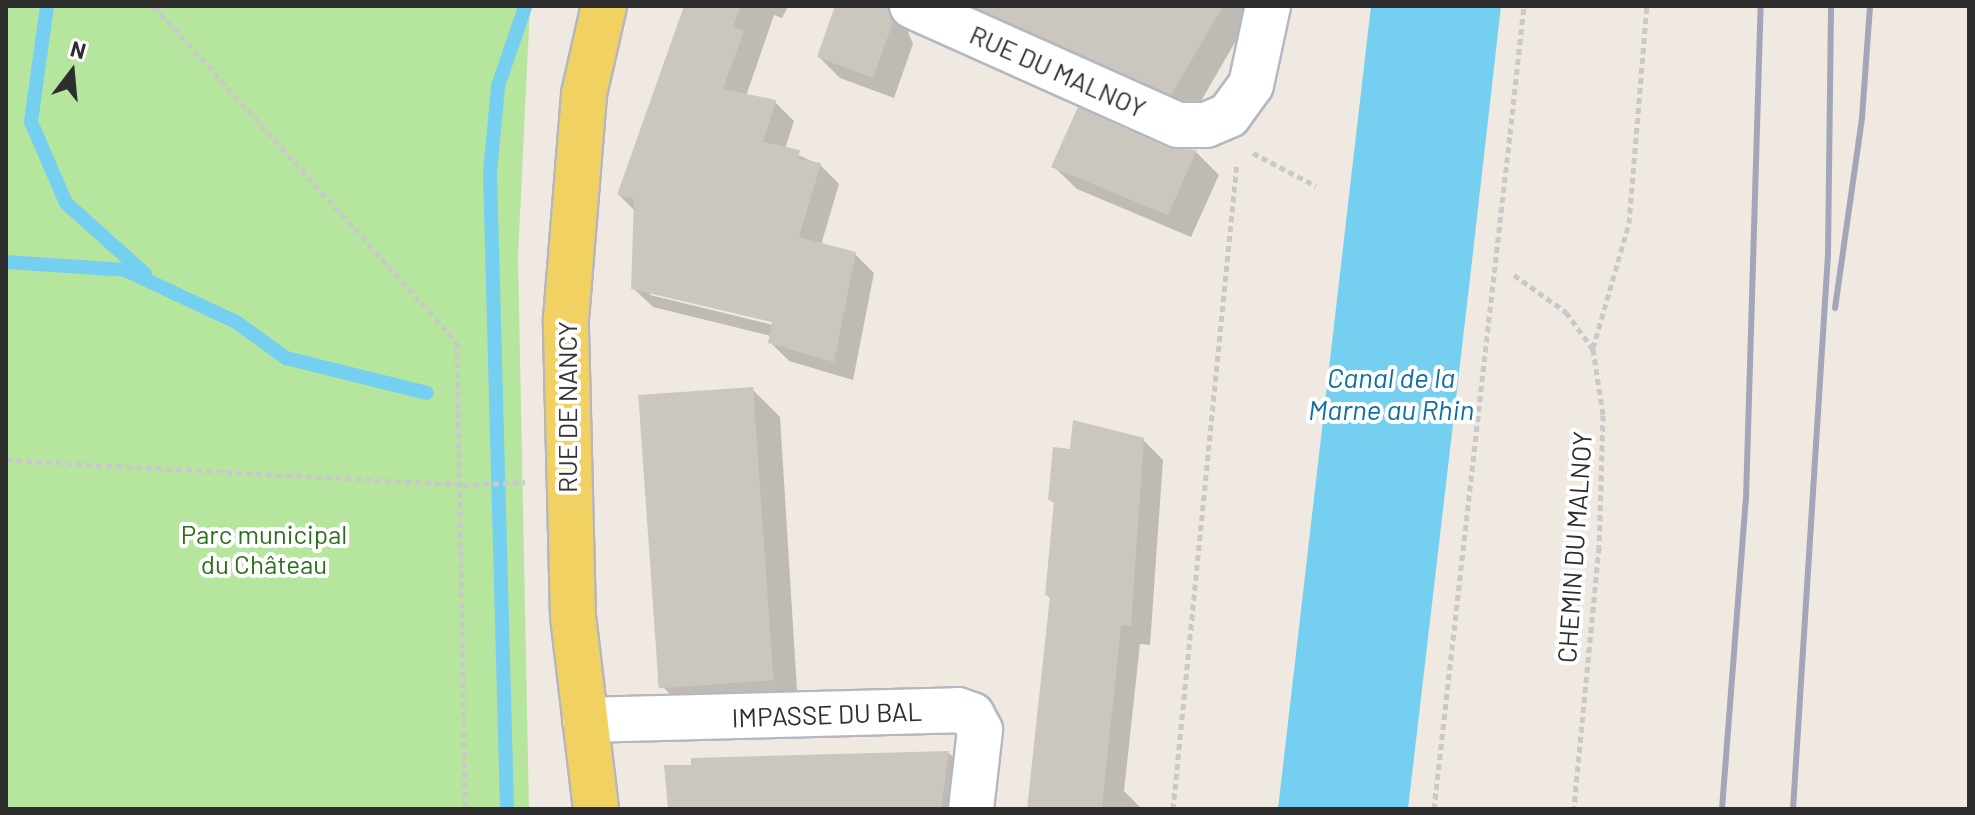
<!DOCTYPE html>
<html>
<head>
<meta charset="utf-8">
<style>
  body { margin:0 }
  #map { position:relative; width:1975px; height:815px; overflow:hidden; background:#efe9e1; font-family:Barlow,sans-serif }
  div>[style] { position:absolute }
  .green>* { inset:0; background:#b6e59e }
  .water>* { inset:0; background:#75cff0 }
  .shadow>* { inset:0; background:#0003 }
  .stream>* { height:14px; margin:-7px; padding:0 7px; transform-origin:7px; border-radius:7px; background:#75cff0 }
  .building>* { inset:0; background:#cbc7bf; transform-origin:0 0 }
  .path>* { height:5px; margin-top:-2.5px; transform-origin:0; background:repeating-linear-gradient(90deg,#c9c9c9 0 6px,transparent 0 10px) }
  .roads { filter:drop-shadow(2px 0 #b4b7c1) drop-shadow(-2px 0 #b4b7c1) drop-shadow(0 2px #b4b7c1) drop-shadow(0 -2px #b4b7c1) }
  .minor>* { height:44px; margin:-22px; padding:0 22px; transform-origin:22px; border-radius:22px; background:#fff }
  .major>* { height:44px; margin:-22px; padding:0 22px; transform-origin:22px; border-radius:22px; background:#f2d163 }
  .rail>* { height:6px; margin:-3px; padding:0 3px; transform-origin:3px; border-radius:3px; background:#a3a6b8 }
  .path-bridge>* { height:5px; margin-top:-2.5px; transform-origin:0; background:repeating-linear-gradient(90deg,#c9c9c9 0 6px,transparent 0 10px) }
  span { translate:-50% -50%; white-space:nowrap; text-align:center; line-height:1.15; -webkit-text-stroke:8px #fff; paint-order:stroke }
  .street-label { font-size:26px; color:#2e2e2e }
  .park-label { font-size:26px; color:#2c6e1b }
  .water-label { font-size:28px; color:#0d6fa3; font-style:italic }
  .frame { position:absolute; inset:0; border:8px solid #2e2e2e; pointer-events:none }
  .north { position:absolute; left:32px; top:32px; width:80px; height:80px; -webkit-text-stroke:6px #fff; paint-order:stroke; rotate:16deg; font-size:22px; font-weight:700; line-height:32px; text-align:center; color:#2e2e2e }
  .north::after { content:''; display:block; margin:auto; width:28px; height:36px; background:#2e2e2e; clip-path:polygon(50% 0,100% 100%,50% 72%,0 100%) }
</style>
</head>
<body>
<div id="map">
  <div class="green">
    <i style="clip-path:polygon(6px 6px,530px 6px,518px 256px,529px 809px,6px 809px)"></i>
  </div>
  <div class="water">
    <i style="clip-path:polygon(1371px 6px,1501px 6px,1469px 287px,1408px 809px,1278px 809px)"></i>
  </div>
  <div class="shadow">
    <i style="clip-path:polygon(evenodd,685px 6px,788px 6px,782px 18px,774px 15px,746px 96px,775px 102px,794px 121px,785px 149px,820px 165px,839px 184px,821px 245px,855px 254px,874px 273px,853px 380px,789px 361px,770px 342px,771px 336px,653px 307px,633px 288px,635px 211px,619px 195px,685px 6px,650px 291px,782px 323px,781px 327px,650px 295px,650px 291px)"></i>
    <i style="clip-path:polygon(837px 6px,925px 6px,910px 16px,908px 32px,913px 44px,894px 98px,840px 78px,819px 57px)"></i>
    <i style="clip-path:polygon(950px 6px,1256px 6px,1193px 115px)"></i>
    <i style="clip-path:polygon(1167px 150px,1196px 152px,1219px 175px,1191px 237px,1077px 189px,1053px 166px)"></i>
    <i style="clip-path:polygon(752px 389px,780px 417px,798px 706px,685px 709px,658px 682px)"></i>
    <i style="clip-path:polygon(1143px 440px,1163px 460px,1150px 645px,1140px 644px,1124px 791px,1142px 809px,1030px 809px,1051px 599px,1047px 595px,1056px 505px,1050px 499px,1072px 451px)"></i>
    <i style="clip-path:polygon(949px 753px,969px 773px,963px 809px,669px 809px)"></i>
  </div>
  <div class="stream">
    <i style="left:47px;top:6px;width:117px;rotate:97.9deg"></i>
    <i style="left:31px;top:122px;width:88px;rotate:66.6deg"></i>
    <i style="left:66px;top:203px;width:106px;rotate:41.9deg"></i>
    <i style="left:6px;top:262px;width:119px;rotate:3.8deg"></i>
    <i style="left:125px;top:270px;width:123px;rotate:25.1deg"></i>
    <i style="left:236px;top:322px;width:62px;rotate:35.8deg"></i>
    <i style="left:286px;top:358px;width:145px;rotate:13.9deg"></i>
    <i style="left:507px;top:809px;width:636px;rotate:-91.53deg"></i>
    <i style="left:490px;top:173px;width:87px;rotate:-84.7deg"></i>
    <i style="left:498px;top:86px;width:83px;rotate:-71.1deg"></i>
  </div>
  <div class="building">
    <i style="clip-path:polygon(684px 6px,741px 6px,733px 27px,744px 31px,723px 89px,776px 100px,763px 142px,800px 150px,798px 159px,821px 163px,799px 237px,856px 252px,834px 362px,768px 343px,772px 322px,631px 289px,634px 199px,617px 195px)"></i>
    <i style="clip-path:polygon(835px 6px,887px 6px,893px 22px,873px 78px,817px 57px)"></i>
    <i style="clip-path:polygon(973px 6px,1223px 6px,1171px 95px)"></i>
    <i style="clip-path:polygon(1078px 107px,1168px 148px,1197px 150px,1168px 215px,1051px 167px)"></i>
    <i style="left:753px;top:387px;width:294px;height:115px;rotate:86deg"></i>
    <i style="clip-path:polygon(1073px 420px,1144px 438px,1131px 626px,1121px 625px,1102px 809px,1027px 809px,1050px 596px,1045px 595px,1054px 501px,1048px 500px,1053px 447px,1070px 449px)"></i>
    <i style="clip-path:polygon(949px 751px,941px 809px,668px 809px,664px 765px,691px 765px,691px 758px)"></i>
  </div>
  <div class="path">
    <i style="left:154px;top:6px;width:452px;rotate:48deg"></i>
    <i style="left:457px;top:342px;width:467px;rotate:89deg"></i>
    <i style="left:1510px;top:134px;width:129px;rotate:-83.8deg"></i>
    <i style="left:1253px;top:153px;width:71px;rotate:27.6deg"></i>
    <i style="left:1514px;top:275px;width:64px;rotate:35.4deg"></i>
    <i style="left:1566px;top:312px;width:46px;rotate:53.9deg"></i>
    <i style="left:1593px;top:349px;width:67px;rotate:81.4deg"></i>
    <i style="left:1603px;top:415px;width:132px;rotate:91.7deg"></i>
    <i style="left:1599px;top:547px;width:263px;rotate:95.5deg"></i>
    <i style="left:1593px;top:348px;width:130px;rotate:-73.9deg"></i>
    <i style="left:1629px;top:223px;width:218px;rotate:-85.3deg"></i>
    <i style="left:6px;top:460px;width:458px;rotate:3.1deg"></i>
    <i style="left:463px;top:485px;width:62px;rotate:-2.8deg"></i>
    <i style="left:1173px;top:809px;width:650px;rotate:-84.35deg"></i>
    <i style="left:1434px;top:809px;width:520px;rotate:-83.6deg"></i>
  </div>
  <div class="roads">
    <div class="minor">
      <i style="left:912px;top:6px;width:291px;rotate:24.1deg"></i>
      <i style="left:1178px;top:125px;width:28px"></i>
      <i style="left:1206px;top:125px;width:25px;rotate:-23deg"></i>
      <i style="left:1229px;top:115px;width:37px;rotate:-54deg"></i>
      <i style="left:1251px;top:85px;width:81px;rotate:-77.9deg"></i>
      <i style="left:585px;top:720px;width:373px;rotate:-1.5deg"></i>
      <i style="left:958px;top:710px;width:15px;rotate:20deg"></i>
      <i style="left:972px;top:715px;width:17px;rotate:62deg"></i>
      <i style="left:980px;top:730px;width:80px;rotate:96.5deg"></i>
    </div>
    <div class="major">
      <i style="left:596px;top:809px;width:194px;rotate:-96.8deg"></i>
      <i style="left:573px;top:616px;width:297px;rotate:-91.4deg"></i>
      <i style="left:566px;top:319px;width:226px;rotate:-85.4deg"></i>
      <i style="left:584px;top:94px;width:90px;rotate:-77.2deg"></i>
    </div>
  </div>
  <div class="rail">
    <i style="left:1835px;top:308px;width:192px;rotate:-81.9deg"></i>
    <i style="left:1862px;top:118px;width:112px;rotate:-85.9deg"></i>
    <i style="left:1722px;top:809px;width:311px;rotate:-85.6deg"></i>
    <i style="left:1746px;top:499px;width:493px;rotate:-88.3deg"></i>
    <i style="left:1793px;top:809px;width:556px;rotate:-86.39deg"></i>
    <i style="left:1828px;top:254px;width:248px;rotate:-89.3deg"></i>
  </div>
  <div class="path-bridge">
    <i style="left:1492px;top:292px;width:159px;rotate:-83.5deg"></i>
  </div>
  <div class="street-label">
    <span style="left:1058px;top:71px;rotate:24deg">RUE DU MALNOY</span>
    <span style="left:567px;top:407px;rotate:-90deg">RUE DE NANCY</span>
    <span style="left:1574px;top:547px;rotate:-86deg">CHEMIN DU MALNOY</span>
    <span style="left:827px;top:714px;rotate:-2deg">IMPASSE DU BAL</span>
  </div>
  <div class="park-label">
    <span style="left:264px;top:549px">Parc municipal<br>du Château</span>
  </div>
  <div class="water-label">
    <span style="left:1391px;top:393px">Canal de la<br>Marne au Rhin</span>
  </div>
  <div class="frame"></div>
  <div class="north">N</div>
</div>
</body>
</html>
